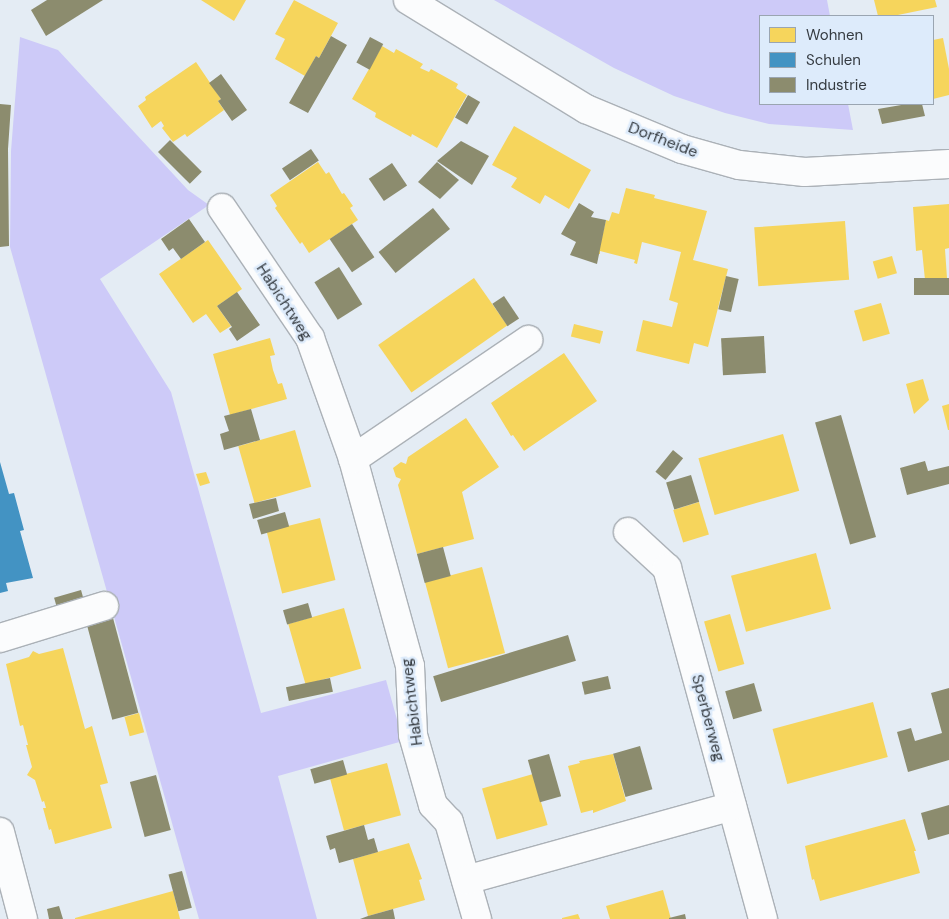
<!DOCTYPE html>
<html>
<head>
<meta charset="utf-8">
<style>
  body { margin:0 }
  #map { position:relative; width:949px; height:919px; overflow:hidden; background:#e4ecf4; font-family:"DM Sans",sans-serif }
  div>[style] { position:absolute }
  .green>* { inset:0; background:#cdcaf8 }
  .homes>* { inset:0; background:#f6d55c; transform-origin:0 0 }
  .schools>* { inset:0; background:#4393c3 }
  .industry>* { inset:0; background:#8c8c6e; transform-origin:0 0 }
  .roads { filter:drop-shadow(1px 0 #abb1b7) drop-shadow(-1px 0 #abb1b7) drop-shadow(0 1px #abb1b7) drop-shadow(0 -1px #abb1b7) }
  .minor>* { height:28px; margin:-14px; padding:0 14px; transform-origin:14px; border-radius:14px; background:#fbfcfd }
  span { translate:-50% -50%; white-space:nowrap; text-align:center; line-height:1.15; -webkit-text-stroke:5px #ddebfb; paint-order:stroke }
  .street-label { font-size:16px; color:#353b41 }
  .legend { position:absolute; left:759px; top:15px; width:175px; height:90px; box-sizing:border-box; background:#ddebfb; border:1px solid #9aa5b1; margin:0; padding:6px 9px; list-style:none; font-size:15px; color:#353b41 }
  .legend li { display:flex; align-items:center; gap:10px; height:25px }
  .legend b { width:25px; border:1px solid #9aa5b1 }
</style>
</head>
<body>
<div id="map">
  <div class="green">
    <i style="clip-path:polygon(494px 0,827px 0,830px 16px,760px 16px,760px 104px,848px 104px,853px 130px,769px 124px,725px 113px,674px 96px,614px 68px)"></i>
    <i style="clip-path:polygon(20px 37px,58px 50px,188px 190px,209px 205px,100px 279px,171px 392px,261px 713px,386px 680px,403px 741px,278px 776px,317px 919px,199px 919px,10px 247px,11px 151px)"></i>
  </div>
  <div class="homes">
    <i style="clip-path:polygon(201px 0,246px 0,234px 21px)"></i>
    <i style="clip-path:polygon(294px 0,338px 23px,319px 58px,316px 56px,305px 76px,275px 59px,285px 39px,275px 34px)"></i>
    <i style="clip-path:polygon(874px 0,935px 0,937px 7px,893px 16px,878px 16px)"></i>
    <i style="clip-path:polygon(943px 38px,949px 69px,949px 95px,933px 99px,933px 40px)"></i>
    <i style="clip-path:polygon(382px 46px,394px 53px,396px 49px,423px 64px,420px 68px,429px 72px,431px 69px,458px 84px,456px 88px,467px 95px,437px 148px,412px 134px,411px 137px,375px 117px,376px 113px,352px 99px)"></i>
    <i style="clip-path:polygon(196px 62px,221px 99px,218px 101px,224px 110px,187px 137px,185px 134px,173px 142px,162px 128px,164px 126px,161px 121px,152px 128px,138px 106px,146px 100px,145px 97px)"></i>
    <i style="clip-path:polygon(514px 126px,591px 170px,569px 209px,545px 195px,540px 204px,511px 187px,517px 178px,492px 165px)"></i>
    <i style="clip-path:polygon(318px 162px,326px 174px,329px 172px,342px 194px,344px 193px,353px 206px,350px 208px,358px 220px,309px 253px,302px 242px,300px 244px,275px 208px,277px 206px,270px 195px)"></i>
    <i style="clip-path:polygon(626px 188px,655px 195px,654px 198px,707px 211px,693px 260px,728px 269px,708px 347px,694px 343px,689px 364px,636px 351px,643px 320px,672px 327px,678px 303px,669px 300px,681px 252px,642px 242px,637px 264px,634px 263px,635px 260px,600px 251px,600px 254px,598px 254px,606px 220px,609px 221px,612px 212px,619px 214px)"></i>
    <i style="clip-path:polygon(949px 204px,949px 248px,945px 249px,947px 278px,925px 280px,922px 250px,916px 251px,913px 207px)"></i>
    <i style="left:845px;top:221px;width:59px;height:91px;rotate:86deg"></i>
    <i style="clip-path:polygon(208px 240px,242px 289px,217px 306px,231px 326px,220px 333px,206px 314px,193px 323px,159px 274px)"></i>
    <i style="left:892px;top:256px;width:18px;height:20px;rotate:74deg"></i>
    <i style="left:474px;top:278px;width:58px;height:117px;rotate:55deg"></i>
    <i style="left:881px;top:303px;width:32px;height:28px;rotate:74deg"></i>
    <i style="left:574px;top:324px;width:30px;height:13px;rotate:14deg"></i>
    <i style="clip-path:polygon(270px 338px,275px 355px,270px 356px,273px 370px,278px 384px,282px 383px,287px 399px,230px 415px,213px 354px)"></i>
    <i style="clip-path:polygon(564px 353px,597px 401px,524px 451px,513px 435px,511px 436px,491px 403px)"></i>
    <i style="clip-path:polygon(923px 379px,929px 400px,914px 414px,906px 384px)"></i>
    <i style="clip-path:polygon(949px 404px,949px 430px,948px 430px,942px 406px)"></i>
    <i style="clip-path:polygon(466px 418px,499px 467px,462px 492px,474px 539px,417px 554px,398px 485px,401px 479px,396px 477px,393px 468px,401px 462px,406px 464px,408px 457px)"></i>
    <i style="left:295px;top:430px;width:59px;height:59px;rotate:74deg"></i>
    <i style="left:783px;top:434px;width:59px;height:88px;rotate:74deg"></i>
    <i style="clip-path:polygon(206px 472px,210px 483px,200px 486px,196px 474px)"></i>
    <i style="left:699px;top:502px;width:34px;height:27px;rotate:73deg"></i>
    <i style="left:320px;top:518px;width:64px;height:55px;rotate:76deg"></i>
    <i style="left:816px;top:553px;width:58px;height:88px;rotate:75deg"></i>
    <i style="left:482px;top:567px;width:89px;height:59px;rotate:75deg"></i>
    <i style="left:344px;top:608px;width:63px;height:58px;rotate:74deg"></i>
    <i style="left:730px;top:614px;width:52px;height:27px;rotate:74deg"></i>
    <i style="clip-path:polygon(63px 648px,85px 729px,92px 726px,108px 783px,100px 785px,112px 828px,55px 844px,51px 829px,49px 830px,43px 808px,46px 808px,44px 801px,42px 802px,35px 780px,27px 775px,32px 767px,26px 745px,28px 745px,23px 725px,20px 726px,6px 664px,29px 657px,33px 651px,39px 654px)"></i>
    <i style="left:873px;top:702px;width:57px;height:104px;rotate:75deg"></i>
    <i style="left:139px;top:713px;width:20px;height:15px;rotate:75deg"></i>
    <i style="clip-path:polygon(613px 754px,626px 801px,593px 813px,593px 810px,581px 813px,568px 766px,580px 763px,579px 761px)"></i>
    <i style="left:387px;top:763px;width:54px;height:59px;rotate:75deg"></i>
    <i style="left:533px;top:774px;width:53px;height:53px;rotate:74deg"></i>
    <i style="clip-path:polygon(905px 819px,916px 851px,914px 851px,920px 873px,820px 901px,814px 879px,812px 880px,805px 846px)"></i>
    <i style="clip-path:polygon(409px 843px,422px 879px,419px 880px,425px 900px,368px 916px,353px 859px)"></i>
    <i style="clip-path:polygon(663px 890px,671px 919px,610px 919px,606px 906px)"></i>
    <i style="clip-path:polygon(173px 891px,180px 919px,75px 919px,75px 918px)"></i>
    <i style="clip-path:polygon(578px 914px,580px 919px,562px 919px,562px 918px)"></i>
  </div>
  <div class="schools">
    <i style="clip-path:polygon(0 462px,9px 494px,14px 493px,24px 530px,20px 531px,33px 578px,6px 583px,8px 591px,0 593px)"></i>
  </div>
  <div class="industry">
    <i style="clip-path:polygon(47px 0,103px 0,46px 36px,31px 10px)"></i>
    <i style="clip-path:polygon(331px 36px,347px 45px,308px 113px,289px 103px,316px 56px,319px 58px)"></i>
    <i style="left:370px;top:37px;width:15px;height:29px;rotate:28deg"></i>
    <i style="clip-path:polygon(221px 74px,247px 110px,232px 121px,218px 101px,221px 99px,209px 83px)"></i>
    <i style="left:468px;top:95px;width:14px;height:26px;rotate:30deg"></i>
    <i style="clip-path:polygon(0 104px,11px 105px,8px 149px,9px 246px,0 247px)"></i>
    <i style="clip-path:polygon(907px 104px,922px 104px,925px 116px,882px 124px,878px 109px)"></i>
    <i style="left:170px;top:140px;width:45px;height:17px;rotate:45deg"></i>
    <i style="clip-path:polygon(461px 141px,489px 156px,472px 185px,437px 161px)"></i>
    <i style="left:311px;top:149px;width:14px;height:35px;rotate:56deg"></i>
    <i style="clip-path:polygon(437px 162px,459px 180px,440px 199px,418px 182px)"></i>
    <i style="left:392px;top:163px;width:27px;height:28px;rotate:56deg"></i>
    <i style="clip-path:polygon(579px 203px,594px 212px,591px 217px,606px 220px,597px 264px,570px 255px,576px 242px,561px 234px)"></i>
    <i style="left:433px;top:208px;width:27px;height:70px;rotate:51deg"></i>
    <i style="clip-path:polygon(189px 219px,205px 242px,181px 259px,173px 248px,169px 251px,161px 239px)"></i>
    <i style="left:352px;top:224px;width:40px;height:27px;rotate:56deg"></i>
    <i style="left:339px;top:267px;width:44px;height:29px;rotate:58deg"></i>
    <i style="left:726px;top:276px;width:13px;height:34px;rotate:13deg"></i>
    <i style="left:949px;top:278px;width:17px;height:35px;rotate:90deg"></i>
    <i style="clip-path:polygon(237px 292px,260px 325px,237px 341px,229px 329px,232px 327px,217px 306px)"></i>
    <i style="left:504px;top:296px;width:27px;height:14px;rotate:56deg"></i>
    <i style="left:764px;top:336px;width:37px;height:43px;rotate:87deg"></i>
    <i style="clip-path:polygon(251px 409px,260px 440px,224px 450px,220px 434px,229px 431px,224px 416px)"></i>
    <i style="left:841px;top:415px;width:127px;height:27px;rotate:74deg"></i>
    <i style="left:673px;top:450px;width:13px;height:28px;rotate:39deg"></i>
    <i style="clip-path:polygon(925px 461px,928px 471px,949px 466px,949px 484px,907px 495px,900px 468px)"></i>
    <i style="left:691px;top:475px;width:28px;height:26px;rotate:73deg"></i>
    <i style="clip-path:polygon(276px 498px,279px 511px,253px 519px,249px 504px)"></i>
    <i style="left:285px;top:512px;width:15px;height:29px;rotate:74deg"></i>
    <i style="left:443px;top:547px;width:30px;height:27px;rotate:75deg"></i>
    <i style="left:81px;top:590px;width:15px;height:28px;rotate:74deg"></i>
    <i style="left:308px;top:603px;width:15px;height:26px;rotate:74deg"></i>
    <i style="left:113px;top:618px;width:98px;height:27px;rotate:75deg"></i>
    <i style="left:568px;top:635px;width:27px;height:141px;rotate:73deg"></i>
    <i style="left:608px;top:676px;width:13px;height:27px;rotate:77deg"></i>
    <i style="left:330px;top:678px;width:14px;height:45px;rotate:78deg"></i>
    <i style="left:754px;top:683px;width:29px;height:30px;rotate:74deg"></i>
    <i style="clip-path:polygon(949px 688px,949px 760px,908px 772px,897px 732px,911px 728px,915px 741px,942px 733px,931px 693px)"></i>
    <i style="left:640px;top:746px;width:45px;height:28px;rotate:74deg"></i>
    <i style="left:549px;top:754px;width:44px;height:22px;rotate:74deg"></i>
    <i style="left:343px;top:760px;width:15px;height:34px;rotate:74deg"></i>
    <i style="left:156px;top:775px;width:57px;height:27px;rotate:75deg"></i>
    <i style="clip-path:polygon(949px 805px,949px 834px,928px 840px,921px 813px)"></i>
    <i style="clip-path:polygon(364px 825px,368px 840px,374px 838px,378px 852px,339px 863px,335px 848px,330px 850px,326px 836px)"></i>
    <i style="left:182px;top:871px;width:38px;height:14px;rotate:75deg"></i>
    <i style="clip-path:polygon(59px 906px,63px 919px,49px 919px,47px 909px)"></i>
    <i style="clip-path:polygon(393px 909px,395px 919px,360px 919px,368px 916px)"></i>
    <i style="clip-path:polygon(685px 914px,686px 919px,669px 919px,669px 918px)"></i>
  </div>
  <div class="roads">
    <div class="minor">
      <i style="left:408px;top:0;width:209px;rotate:31.5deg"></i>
      <i style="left:586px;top:109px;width:104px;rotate:22.6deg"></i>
      <i style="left:682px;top:149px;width:59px;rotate:15.7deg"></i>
      <i style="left:739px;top:165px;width:66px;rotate:6.1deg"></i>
      <i style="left:805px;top:172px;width:144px;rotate:-3.2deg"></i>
      <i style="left:222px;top:208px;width:157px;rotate:55.9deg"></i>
      <i style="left:310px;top:338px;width:128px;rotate:70.4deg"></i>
      <i style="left:353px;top:459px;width:215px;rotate:74.6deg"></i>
      <i style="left:410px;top:666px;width:69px;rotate:87.5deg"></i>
      <i style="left:413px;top:735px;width:73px;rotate:74.1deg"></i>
      <i style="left:433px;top:805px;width:23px;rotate:47deg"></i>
      <i style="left:449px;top:822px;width:101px;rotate:73.9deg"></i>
      <i style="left:353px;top:459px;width:212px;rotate:-34.2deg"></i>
      <i style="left:628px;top:532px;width:53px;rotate:42.7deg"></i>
      <i style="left:667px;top:568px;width:364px;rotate:74.7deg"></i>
      <i style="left:0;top:638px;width:109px;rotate:-17.1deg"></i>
      <i style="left:0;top:832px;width:90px;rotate:75.2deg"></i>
      <i style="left:466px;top:880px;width:276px;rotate:-15.5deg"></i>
    </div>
  </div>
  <div class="street-label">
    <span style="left:663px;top:140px;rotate:21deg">Dorfheide</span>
    <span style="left:284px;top:302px;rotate:57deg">Habichtweg</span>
    <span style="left:412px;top:702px;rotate:-97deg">Habichtweg</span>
    <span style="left:708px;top:718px;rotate:75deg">Sperberweg</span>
  </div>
  <ul class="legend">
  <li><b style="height:14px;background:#f6d55c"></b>Wohnen</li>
  <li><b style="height:14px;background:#4393c3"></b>Schulen</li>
  <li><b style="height:14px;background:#8c8c6e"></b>Industrie</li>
  </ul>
</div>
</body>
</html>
